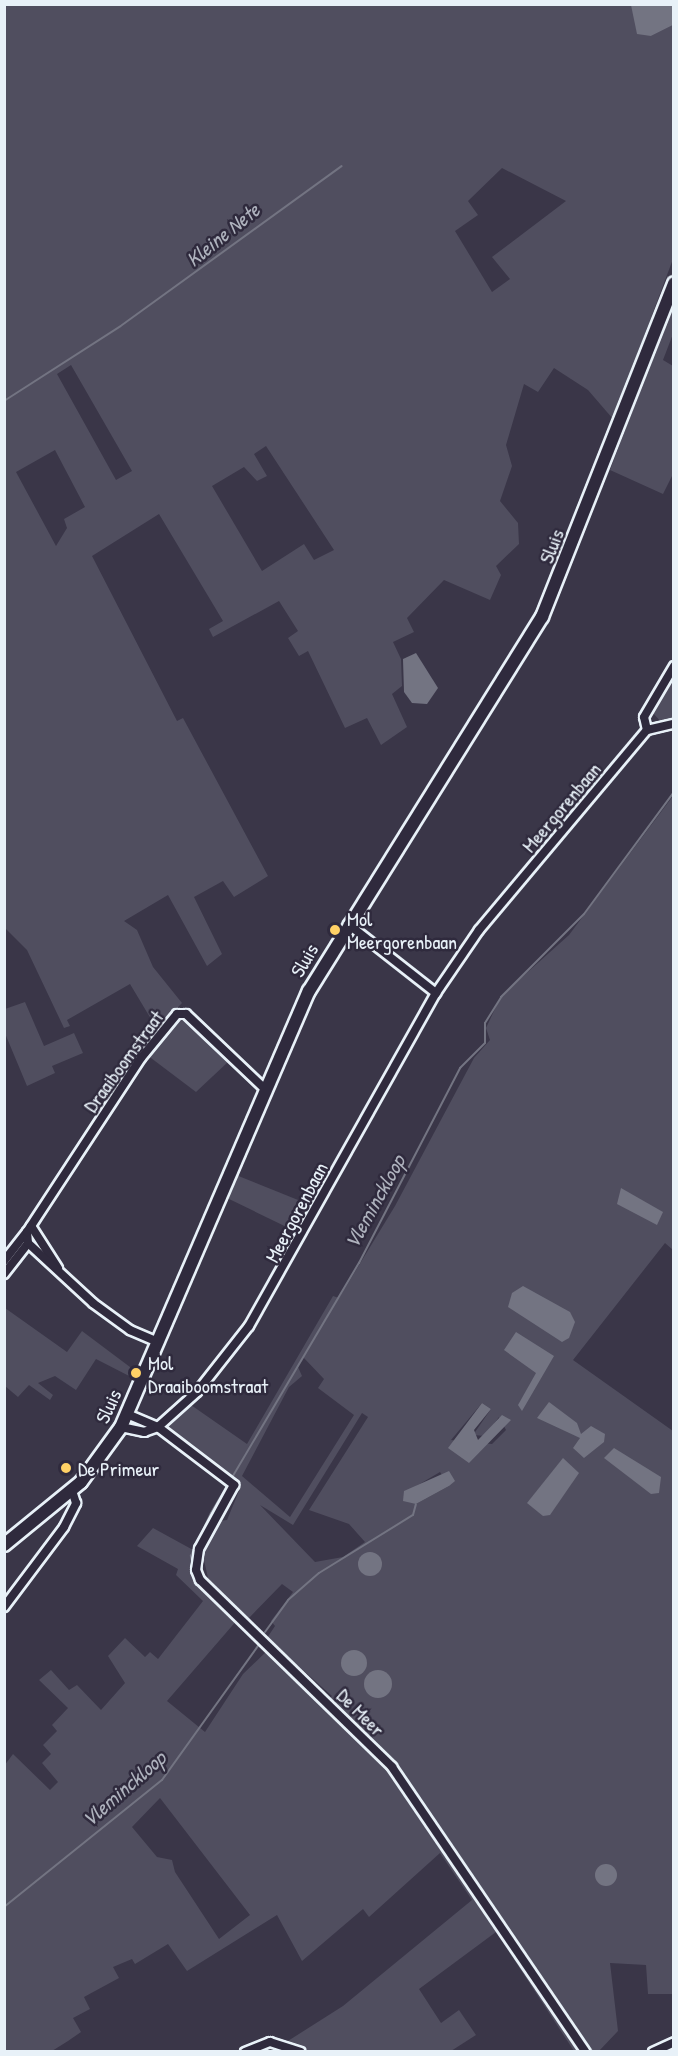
<!DOCTYPE html>
<html>
<head>
<meta charset="utf-8">
<style>
  body { margin:0 }
  #map { position:relative; width:678px; height:2056px; overflow:hidden; background:#3a3648; font-family:"Patrick Hand",sans-serif }
  div>[style] { position:absolute }
  .green>* { inset:0; background:#504e5f }
  .water>* { inset:0; background:#737482 }
  .round { border-radius:50% }
  .stream>* { height:2px; margin:-1px; padding:0 1px; transform-origin:1px; border-radius:1px; background:#737482 }
  .roads { filter:drop-shadow(2px 0 #e8f1f8) drop-shadow(-2px 0 #e8f1f8) drop-shadow(0 2px #e8f1f8) drop-shadow(0 -2px #e8f1f8) }
  .street>* { height:8px; margin:-4px; padding:0 4px; transform-origin:4px; border-radius:4px; background:#2f2a3d }
  .secondary>* { height:12px; margin:-6px; padding:0 6px; transform-origin:6px; border-radius:6px; background:#2f2a3d }
  .dots>* { width:16px; height:16px; translate:-50% -50%; box-sizing:border-box; border:3px solid #2f2a3d; border-radius:50% }
  span { translate:-50% -50%; white-space:nowrap; text-align:center; line-height:1.15; -webkit-text-stroke:5px #2f2a3d; paint-order:stroke }
  .street-label { font-size:20px; color:#e8f1f8 }
  .poi-label { font-size:20px; color:#e8f1f8 }
  .left { translate:0 -50%; text-align:left }
  .water-label { font-size:21px; color:#aeb2bd; font-style:italic }
  .frame { position:absolute; inset:0; border:6px solid #e8f1f8; pointer-events:none }
</style>
</head>
<body>
<div id="map">
  <div class="green">
    <i style="clip-path:polygon(evenodd,631px 4px,651px 36px,673px 25px,673px 259px,613px 419px,588px 390px,554px 368px,538px 392px,524px 384px,506px 445px,512px 466px,500px 501px,518px 523px,519px 544px,496px 566px,501px 575px,490px 600px,444px 580px,407px 618px,414px 632px,393px 642px,401px 659px,402px 686px,392px 694px,407px 727px,381px 745px,367px 718px,345px 728px,308px 651px,299px 656px,288px 638px,298px 631px,279px 601px,213px 637px,209px 629px,223px 621px,159px 514px,92px 556px,177px 721px,183px 718px,268px 876px,234px 897px,223px 881px,194px 897px,222px 954px,207px 966px,168px 895px,124px 921px,137px 930px,153px 967px,182px 1003px,157px 1029px,130px 984px,67px 1020px,70px 1026px,64px 1028px,27px 950px,5px 928px,4px 5px,631px 4px,502px 168px,566px 201px,492px 257px,510px 279px,492px 292px,455px 231px,478px 215px,468px 201px,502px 168px,631px 4px,71px 365px,132px 471px,116px 480px,57px 374px,71px 365px,631px 4px,266px 446px,334px 550px,314px 560px,304px 544px,262px 571px,212px 486px,244px 467px,257px 481px,267px 476px,254px 454px,266px 446px,631px 4px,55px 450px,85px 507px,64px 519px,67px 528px,56px 546px,16px 472px,55px 450px)"></i>
    <i style="clip-path:polygon(673px 305px,673px 334px,663px 360px,673px 366px,673px 474px,663px 494px,610px 470px)"></i>
    <i style="clip-path:polygon(673px 675px,673px 720px,663px 724px,652px 712px)"></i>
    <i style="clip-path:polygon(evenodd,673px 796px,673px 1250px,665px 1243px,573px 1360px,673px 1431px,673px 1994px,648px 1994px,646px 1965px,610px 1963px,618px 2031px,599px 2051px,591px 2051px,420px 1796px,347px 1715px,342px 1721px,392px 1773px,580px 2051px,574px 2051px,496px 1932px,419px 1989px,441px 2023px,459px 2010px,476px 2035px,451px 2051px,257px 2051px,280px 2046px,343px 2006px,472px 1900px,440px 1853px,369px 1917px,363px 1909px,302px 1961px,277px 1915px,187px 1971px,168px 1944px,135px 1964px,132px 1959px,113px 1967px,119px 1978px,84px 1997px,90px 2009px,73px 2018px,81px 2032px,68px 2041px,52px 2051px,5px 2051px,4px 1766px,13px 1754px,50px 1790px,58px 1782px,42px 1763px,51px 1754px,43px 1745px,57px 1731px,52px 1725px,68px 1708px,39px 1680px,51px 1670px,69px 1690px,77px 1685px,101px 1710px,125px 1683px,108px 1656px,125px 1638px,145px 1657px,150px 1652px,158px 1659px,203px 1601px,176px 1575px,178px 1569px,137px 1546px,153px 1528px,195px 1551px,194px 1567px,238px 1619px,167px 1701px,205px 1732px,243px 1674px,268px 1650px,323px 1704px,332px 1696px,267px 1638px,275px 1626px,271px 1621px,293px 1592px,282px 1584px,248px 1619px,208px 1578px,202px 1551px,219px 1521px,227px 1520px,241px 1486px,168px 1427px,191px 1405px,247px 1444px,333px 1296px,339px 1298px,395px 1206px,474px 1058px,490px 1040px,486px 1028px,501px 996px,569px 935px,673px 796px,303px 1357px,324px 1379px,318px 1388px,354px 1415px,290px 1517px,242px 1476px,289px 1387px,302px 1376px,298px 1367px,303px 1357px,673px 796px,482px 1403px,491px 1409px,473px 1435px,485px 1436px,499px 1417px,506px 1430px,492px 1444px,451px 1440px,482px 1403px,673px 796px,362px 1413px,368px 1417px,309px 1510px,349px 1524px,365px 1542px,343px 1557px,315px 1562px,260px 1505px,293px 1525px,362px 1413px,673px 796px,440px 1472px,449px 1486px,416px 1504px,413px 1488px,440px 1472px,673px 796px,160px 1798px,250px 1915px,219px 1939px,175px 1872px,172px 1860px,157px 1857px,132px 1827px,160px 1798px)"></i>
    <i style="clip-path:polygon(25px 1002px,44px 1046px,74px 1033px,83px 1053px,52px 1066px,55px 1073px,27px 1086px,4px 1031px,5px 1009px)"></i>
    <i style="clip-path:polygon(181px 1019px,229px 1061px,196px 1092px,147px 1055px,173px 1021px)"></i>
    <i style="clip-path:polygon(236px 1175px,313px 1206px,299px 1233px,227px 1198px)"></i>
    <i style="clip-path:polygon(5px 1308px,67px 1352px,82px 1331px,138px 1373px,135px 1379px,96px 1359px,76px 1390px,55px 1376px,38px 1383px,53px 1395px,50px 1400px,29px 1385px,18px 1397px,5px 1386px)"></i>
  </div>
  <div class="water">
    <i style="clip-path:polygon(674px 5px,673px 25px,651px 36px,637px 34px,631px 5px)"></i>
    <i style="clip-path:polygon(416px 653px,438px 688px,427px 704px,412px 703px,404px 692px,403px 659px)"></i>
    <i style="clip-path:polygon(621px 1188px,663px 1212px,657px 1225px,617px 1204px)"></i>
    <i style="clip-path:polygon(523px 1286px,570px 1312px,575px 1322px,569px 1338px,562px 1342px,508px 1307px,512px 1293px)"></i>
    <i style="clip-path:polygon(516px 1332px,554px 1356px,522px 1411px,518px 1405px,536px 1373px,504px 1350px)"></i>
    <i style="clip-path:polygon(549px 1402px,577px 1423px,581px 1434px,591px 1426px,605px 1434px,604px 1442px,584px 1458px,573px 1448px,580px 1438px,537px 1418px)"></i>
    <i style="clip-path:polygon(482px 1403px,491px 1409px,474px 1430px,478px 1440px,502px 1415px,511px 1420px,469px 1463px,448px 1448px)"></i>
    <i style="clip-path:polygon(614px 1448px,661px 1477px,659px 1493px,651px 1494px,604px 1458px)"></i>
    <i style="clip-path:polygon(563px 1458px,579px 1473px,550px 1515px,543px 1516px,527px 1503px)"></i>
    <i style="clip-path:polygon(449px 1471px,455px 1481px,449px 1486px,416px 1504px,403px 1501px,404px 1491px)"></i>
    <i class="round" style="left:358px;top:1552px;width:24px;height:24px"></i>
    <i class="round" style="left:341px;top:1650px;width:26px;height:26px"></i>
    <i class="round" style="left:364px;top:1670px;width:28px;height:28px"></i>
    <i class="round" style="left:595px;top:1864px;width:22px;height:22px"></i>
  </div>
  <div class="stream">
    <i style="left:122px;top:325px;width:271px;rotate:-35.9deg"></i>
    <i style="left:4px;top:401px;width:139px;rotate:-32.7deg"></i>
    <i style="left:196px;top:1580px;width:25px;rotate:-102deg"></i>
    <i style="left:191px;top:1556px;width:47px;rotate:-65.1deg"></i>
    <i style="left:211px;top:1513px;width:291px;rotate:-59.4deg"></i>
    <i style="left:359px;top:1263px;width:220px;rotate:-62.6deg"></i>
    <i style="left:460px;top:1068px;width:35px;rotate:-45deg"></i>
    <i style="left:485px;top:1043px;width:20px;rotate:-90deg"></i>
    <i style="left:485px;top:1023px;width:31px;rotate:-58deg"></i>
    <i style="left:501px;top:997px;width:117px;rotate:-45deg"></i>
    <i style="left:584px;top:914px;width:152px;rotate:-53.6deg"></i>
    <i style="left:265px;top:1632px;width:39px;rotate:-54deg"></i>
    <i style="left:288px;top:1600px;width:41px;rotate:-41.1deg"></i>
    <i style="left:319px;top:1573px;width:110px;rotate:-31.7deg"></i>
    <i style="left:413px;top:1515px;width:11px;rotate:-75deg"></i>
    <i style="left:4px;top:1907px;width:203px;rotate:-38.8deg"></i>
    <i style="left:162px;top:1780px;width:168px;rotate:-54.4deg"></i>
  </div>
  <div class="roads">
    <div class="street">
      <i style="left:647px;top:730px;width:13px;rotate:-103deg"></i>
      <i style="left:644px;top:717px;width:59px;rotate:-59.5deg"></i>
      <i style="left:647px;top:730px;width:28px;rotate:-13deg"></i>
      <i style="left:348px;top:924px;width:112px;rotate:38.1deg"></i>
      <i style="left:31px;top:1226px;width:50px;rotate:57.3deg"></i>
      <i style="left:4px;top:1261px;width:37px;rotate:-52deg"></i>
      <i style="left:4px;top:1274px;width:39px;rotate:-52deg"></i>
      <i style="left:158px;top:1342px;width:30px;rotate:-157deg"></i>
      <i style="left:130px;top:1330px;width:46px;rotate:-143.9deg"></i>
      <i style="left:93px;top:1303px;width:88px;rotate:-137.3deg"></i>
      <i style="left:28px;top:1243px;width:11px;rotate:-95deg"></i>
      <i style="left:27px;top:1232px;width:208px;rotate:-56.8deg"></i>
      <i style="left:141px;top:1058px;width:57px;rotate:-50.7deg"></i>
      <i style="left:177px;top:1014px;width:9px"></i>
      <i style="left:186px;top:1014px;width:109px;rotate:43.5deg"></i>
      <i style="left:127px;top:1414px;width:34px;rotate:23deg"></i>
      <i style="left:158px;top:1427px;width:96px;rotate:37.3deg"></i>
      <i style="left:234px;top:1485px;width:73px;rotate:118.7deg"></i>
      <i style="left:199px;top:1549px;width:21px;rotate:98deg"></i>
      <i style="left:196px;top:1570px;width:11px;rotate:68deg"></i>
      <i style="left:200px;top:1580px;width:268px;rotate:44.2deg"></i>
      <i style="left:392px;top:1767px;width:345px;rotate:55.8deg"></i>
      <i style="left:121px;top:1427px;width:24px;rotate:12deg"></i>
      <i style="left:144px;top:1432px;width:15px;rotate:-20deg"></i>
      <i style="left:158px;top:1427px;width:52px;rotate:-41.9deg"></i>
      <i style="left:197px;top:1392px;width:84px;rotate:-51.8deg"></i>
      <i style="left:249px;top:1326px;width:382px;rotate:-60.7deg"></i>
      <i style="left:436px;top:993px;width:76px;rotate:-55.7deg"></i>
      <i style="left:479px;top:930px;width:261px;rotate:-50deg"></i>
      <i style="left:4px;top:1607px;width:100px;rotate:-53.1deg"></i>
      <i style="left:64px;top:1527px;width:27px;rotate:-63deg"></i>
      <i style="left:76px;top:1503px;width:13px;rotate:-108deg"></i>
      <i style="left:245px;top:2052px;width:27px;rotate:-22deg"></i>
      <i style="left:270px;top:2042px;width:32px;rotate:18deg"></i>
      <i style="left:653px;top:2052px;width:23px;rotate:-25deg"></i>
    </div>
    <div class="secondary">
      <i style="left:4px;top:1545px;width:99px;rotate:-39.3deg"></i>
      <i style="left:81px;top:1482px;width:68px;rotate:-54deg"></i>
      <i style="left:121px;top:1427px;width:475px;rotate:-66.7deg"></i>
      <i style="left:309px;top:991px;width:441px;rotate:-58.1deg"></i>
      <i style="left:542px;top:617px;width:359px;rotate:-68.4deg"></i>
    </div>
  </div>
  <div class="dots">
    <i style="left:335px;top:930px;background:#ffd166"></i>
    <i style="left:136px;top:1373px;background:#ffd166"></i>
    <i style="left:66px;top:1468px;background:#ffd166"></i>
  </div>
  <div class="street-label">
    <span style="left:551px;top:546px;rotate:-69deg">Sluis</span>
    <span style="left:561px;top:807px;rotate:-50deg">Meergorenbaan</span>
    <span style="left:304px;top:960px;rotate:-60deg">Sluis</span>
    <span style="left:123px;top:1061px;rotate:-54deg">Draaiboomstraat</span>
    <span style="left:296px;top:1212px;rotate:-62deg">Meergorenbaan</span>
    <span style="left:108px;top:1406px;rotate:-65deg">Sluis</span>
    <span style="left:361px;top:1712px;rotate:45deg">De Meer</span>
  </div>
  <div class="poi-label">
    <span class="left" style="left:347px;top:930px">Mol<br>Meergorenbaan</span>
    <span class="left" style="left:148px;top:1374px">Mol<br>Draaiboomstraat</span>
    <span class="left" style="left:78px;top:1468px">De Primeur</span>
  </div>
  <div class="water-label">
    <span style="left:223px;top:235px;rotate:-39deg">Kleine Nete</span>
    <span style="left:375px;top:1202px;rotate:-61deg">Vleminckloop</span>
    <span style="left:124px;top:1789px;rotate:-41deg">Vleminckloop</span>
  </div>
  <div class="frame"></div>
</div>
</body>
</html>
